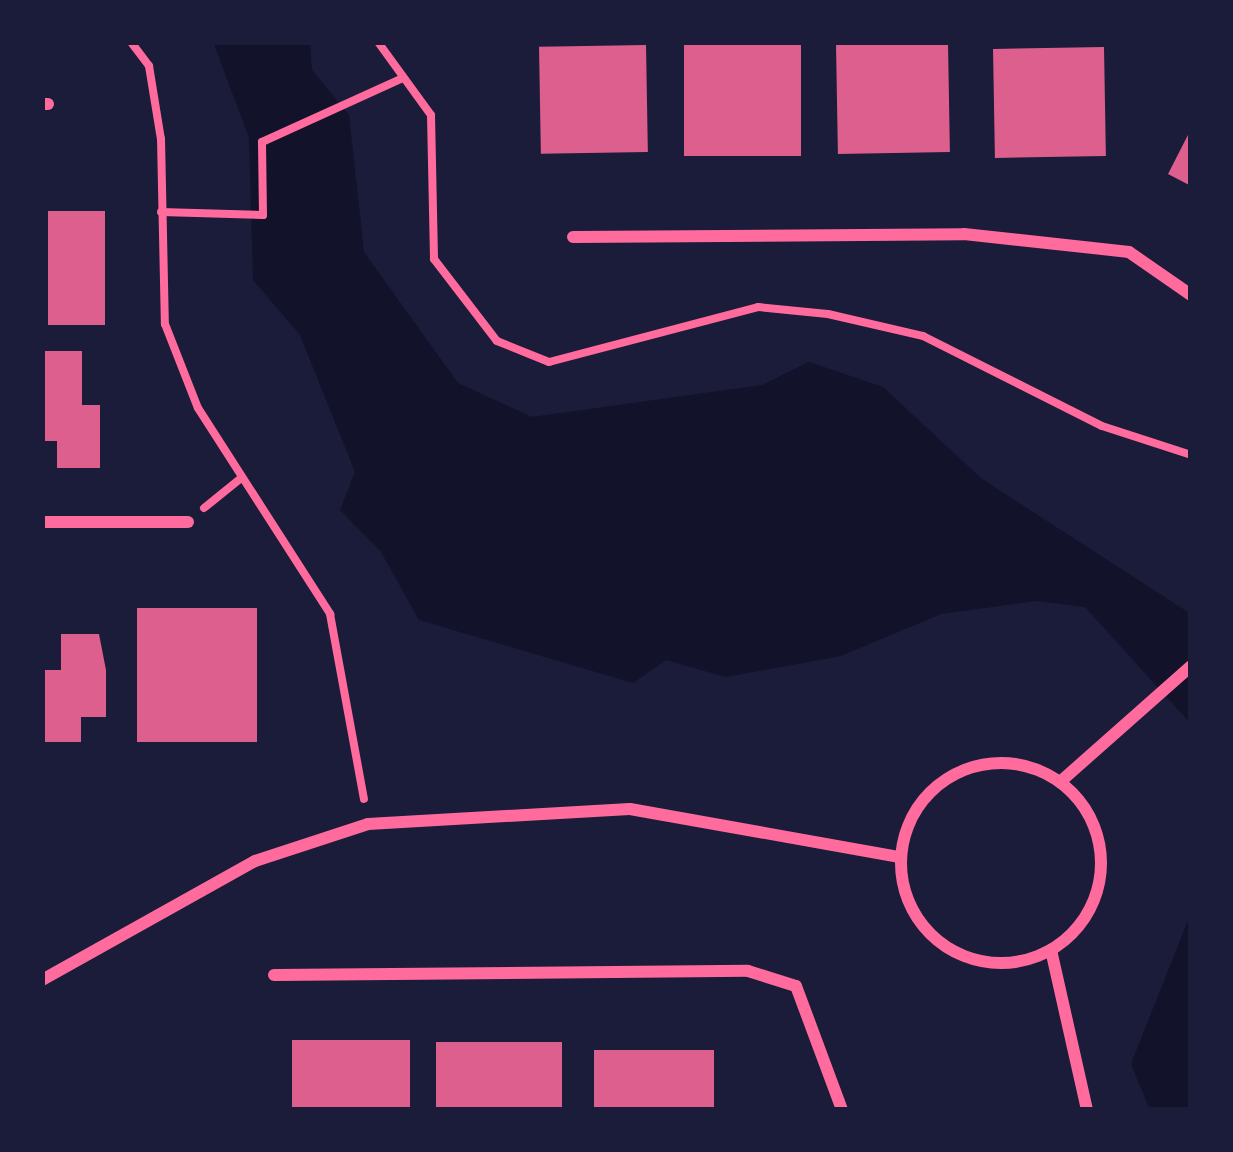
<!DOCTYPE html>
<html>
<head>
<meta charset="utf-8">
<style>
  body { margin:0 }
  #map { position:relative; width:1233px; height:1152px; overflow:hidden; background:#1b1b3a; font-family:"IBM Plex Serif",serif }
  div>[style] { position:absolute }
  .water>* { inset:0; background:#12122b }
  .building>* { inset:0; background:#dd5f8e; transform-origin:0 0 }
  .path>* { height:8px; margin:-4px; padding:0 4px; transform-origin:4px; border-radius:4px; background:#ff6b9d }
  .minor>* { height:12px; margin:-6px; padding:0 6px; transform-origin:6px; border-radius:6px; background:#ff6b9d }
  .minor>.ring { margin:-6px; padding:0; box-sizing:content-box; background:none; border:12px solid #ff6b9d; border-radius:50% }
  span { translate:-50% -50%; white-space:nowrap; text-align:center; line-height:1.15; -webkit-text-stroke:12px #1b1b3a; paint-order:stroke }
  .frame { position:absolute; inset:0; border:45px solid #1b1b3a; pointer-events:none }
</style>
</head>
<body>
<div id="map">
  <div class="water">
    <i style="clip-path:polygon(213px 42px,310px 42px,312px 70px,349px 115px,364px 252px,458px 383px,532px 417px,762px 385px,809px 362px,883px 387px,982px 479px,1191px 614px,1191px 724px,1085px 607px,1037px 601px,941px 614px,841px 656px,726px 677px,666px 660px,633px 683px,419px 620px,381px 552px,340px 510px,355px 472px,300px 335px,253px 280px,249px 138px)"></i>
    <i style="clip-path:polygon(1191px 913px,1191px 1110px,1150px 1110px,1131px 1064px)"></i>
  </div>
  <div class="building">
    <i style="left:948px;top:43px;width:109px;height:112px;rotate:89deg"></i>
    <i style="left:684px;top:44px;width:117px;height:112px"></i>
    <i style="left:646px;top:45px;width:107px;height:107px;rotate:89deg"></i>
    <i style="left:1104px;top:47px;width:109px;height:111px;rotate:89deg"></i>
    <i style="clip-path:polygon(1191px 129px,1191px 186px,1168px 174px)"></i>
    <i style="left:48px;top:211px;width:57px;height:114px"></i>
    <i style="clip-path:polygon(42px 351px,82px 351px,82px 405px,100px 405px,100px 468px,57px 468px,57px 441px,42px 441px)"></i>
    <i style="left:137px;top:608px;width:120px;height:134px"></i>
    <i style="clip-path:polygon(61px 634px,99px 634px,106px 670px,106px 717px,81px 717px,81px 742px,42px 742px,42px 670px,61px 670px)"></i>
    <i style="left:292px;top:1040px;width:118px;height:70px"></i>
    <i style="left:436px;top:1042px;width:126px;height:68px"></i>
    <i style="left:594px;top:1050px;width:120px;height:60px"></i>
  </div>
  <div class="path">
    <i style="left:131px;top:42px;width:30px;rotate:53deg"></i>
    <i style="left:149px;top:66px;width:74px;rotate:80.7deg"></i>
    <i style="left:161px;top:139px;width:185px;rotate:88.8deg"></i>
    <i style="left:165px;top:324px;width:90px;rotate:68.6deg"></i>
    <i style="left:198px;top:408px;width:245px;rotate:57.3deg"></i>
    <i style="left:330px;top:614px;width:188px;rotate:79.6deg"></i>
    <i style="left:378px;top:42px;width:90px;rotate:54deg"></i>
    <i style="left:431px;top:115px;width:144px;rotate:88.8deg"></i>
    <i style="left:434px;top:259px;width:103px;rotate:52.5deg"></i>
    <i style="left:497px;top:341px;width:56px;rotate:22deg"></i>
    <i style="left:549px;top:362px;width:216px;rotate:-14.7deg"></i>
    <i style="left:758px;top:307px;width:70px;rotate:5.7deg"></i>
    <i style="left:828px;top:314px;width:98px;rotate:13deg"></i>
    <i style="left:923px;top:336px;width:200px;rotate:26.7deg"></i>
    <i style="left:1102px;top:426px;width:94px;rotate:18deg"></i>
    <i style="left:161px;top:212px;width:102px;rotate:1.7deg"></i>
    <i style="left:263px;top:215px;width:73px;rotate:-90.8deg"></i>
    <i style="left:262px;top:142px;width:155px;rotate:-24.4deg"></i>
    <i style="left:204px;top:508px;width:46px;rotate:-38.9deg"></i>
  </div>
  <div class="minor">
    <i style="left:42px;top:104px;width:6px"></i>
    <i style="left:573px;top:237px;width:391px;rotate:-0.4deg"></i>
    <i style="left:964px;top:234px;width:166px;rotate:6.2deg"></i>
    <i style="left:1129px;top:252px;width:75px;rotate:34.7deg"></i>
    <i style="left:42px;top:522px;width:146px"></i>
    <i class="ring" style="left:901px;top:763px;width:188px;height:188px"></i>
    <i style="left:1060px;top:782px;width:175px;rotate:-41.5deg"></i>
    <i style="left:1051px;top:950px;width:164px;rotate:77.3deg"></i>
    <i style="left:274px;top:975px;width:474px;rotate:-0.5deg"></i>
    <i style="left:748px;top:971px;width:50px;rotate:17.4deg"></i>
    <i style="left:796px;top:986px;width:132px;rotate:69.6deg"></i>
    <i style="left:42px;top:980px;width:244px;rotate:-29.2deg"></i>
    <i style="left:255px;top:861px;width:119px;rotate:-18.1deg"></i>
    <i style="left:368px;top:824px;width:262px;rotate:-3.3deg"></i>
    <i style="left:630px;top:809px;width:274px;rotate:10.1deg"></i>
  </div>
  <div class="frame"></div>
</div>
</body>
</html>
